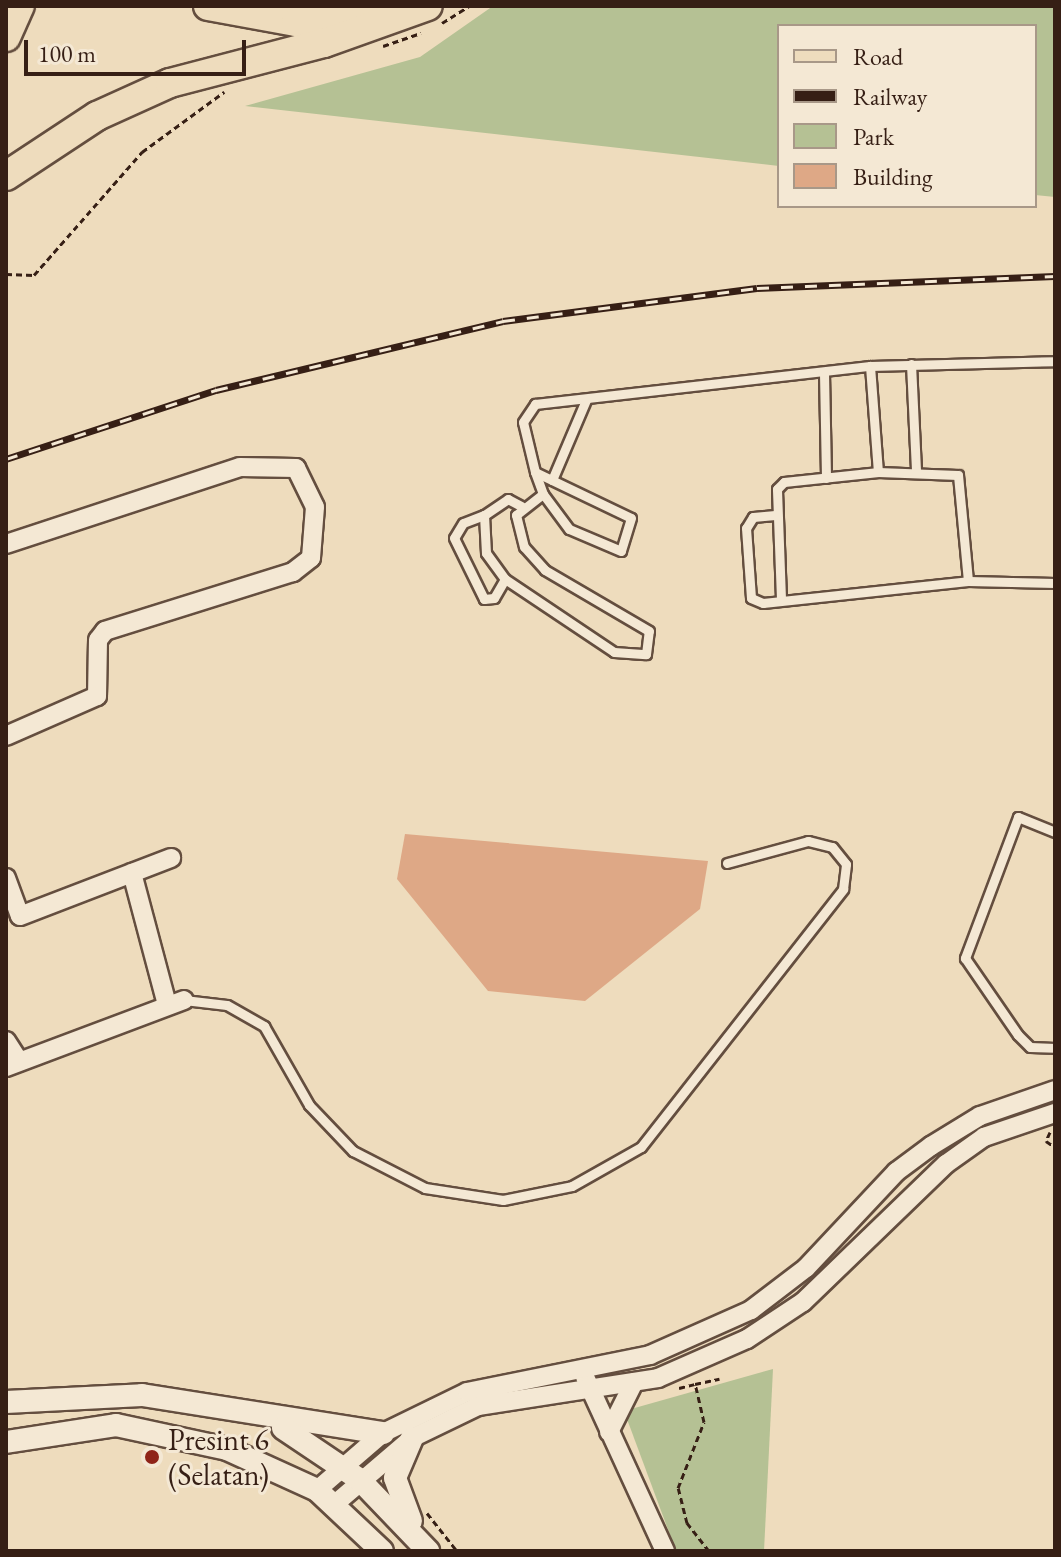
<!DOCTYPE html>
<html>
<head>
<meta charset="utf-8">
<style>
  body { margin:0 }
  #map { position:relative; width:1061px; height:1557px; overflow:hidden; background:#eedcbd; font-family:"EB Garamond",serif }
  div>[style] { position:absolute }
  .green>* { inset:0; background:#b5c194 }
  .building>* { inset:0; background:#dea886 }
  .path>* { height:3px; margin-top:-1.5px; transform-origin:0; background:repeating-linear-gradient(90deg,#361f15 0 6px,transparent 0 10px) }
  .roads { filter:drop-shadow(2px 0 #644e3f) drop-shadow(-2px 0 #644e3f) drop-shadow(0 2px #644e3f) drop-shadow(0 -2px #644e3f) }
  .service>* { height:9px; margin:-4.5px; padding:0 4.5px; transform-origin:4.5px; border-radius:4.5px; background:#f4e8d4 }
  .minor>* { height:18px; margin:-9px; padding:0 9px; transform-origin:9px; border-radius:9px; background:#f4e8d4 }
  .tertiary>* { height:22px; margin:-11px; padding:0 11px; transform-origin:11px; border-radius:11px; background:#f4e8d4 }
  .primary>* { height:28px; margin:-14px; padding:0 14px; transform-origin:14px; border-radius:14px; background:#eedcbd }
  .trunk>* { height:28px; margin:-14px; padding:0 14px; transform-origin:14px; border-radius:14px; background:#eedcbd }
  .rail>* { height:7px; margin-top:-3.5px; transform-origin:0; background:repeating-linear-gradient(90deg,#f4e8d4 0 12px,#361f15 0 24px); box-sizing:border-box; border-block:2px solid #361f15 }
  .dots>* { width:22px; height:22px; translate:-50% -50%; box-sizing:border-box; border:4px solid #f4e8d4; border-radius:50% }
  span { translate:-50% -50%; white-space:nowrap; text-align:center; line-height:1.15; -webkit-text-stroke:6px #f4e8d4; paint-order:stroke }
  .poi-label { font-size:30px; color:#361f15 }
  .left { translate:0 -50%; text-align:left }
  .frame { position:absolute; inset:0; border:8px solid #361f15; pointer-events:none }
  .legend { position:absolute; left:777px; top:24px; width:260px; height:184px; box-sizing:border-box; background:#f4e8d4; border:2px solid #a89888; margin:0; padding:10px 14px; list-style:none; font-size:24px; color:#361f15 }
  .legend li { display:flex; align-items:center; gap:16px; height:40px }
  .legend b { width:40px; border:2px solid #a89888 }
  .scale { position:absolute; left:24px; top:40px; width:222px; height:36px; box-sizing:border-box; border:4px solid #361f15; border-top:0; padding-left:10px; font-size:24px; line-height:28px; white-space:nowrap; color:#361f15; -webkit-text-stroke:6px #f4e8d4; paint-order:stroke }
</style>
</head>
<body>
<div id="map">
  <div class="green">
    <i style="clip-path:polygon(493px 6px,1055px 6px,1055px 197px,1035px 195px,1035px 26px,779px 26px,779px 166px,245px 106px,420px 57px)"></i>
    <i style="clip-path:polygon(773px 1369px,764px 1551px,676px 1551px,624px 1411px)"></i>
  </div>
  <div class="building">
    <i style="clip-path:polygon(405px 834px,708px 861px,700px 909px,585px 1001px,488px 991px,397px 879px)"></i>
  </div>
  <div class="path">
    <i style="left:442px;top:23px;width:32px;rotate:-32deg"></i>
    <i style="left:383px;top:46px;width:40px;rotate:-18.9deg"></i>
    <i style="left:6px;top:274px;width:28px;rotate:2deg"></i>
    <i style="left:34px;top:275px;width:164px;rotate:-48.7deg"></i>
    <i style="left:142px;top:152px;width:102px;rotate:-36.2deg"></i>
    <i style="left:1050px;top:1132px;width:10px;rotate:114deg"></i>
    <i style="left:1046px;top:1141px;width:11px;rotate:34deg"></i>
    <i style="left:679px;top:1388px;width:16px;rotate:-14deg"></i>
    <i style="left:427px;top:1513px;width:48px;rotate:51.7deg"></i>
    <i style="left:709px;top:1551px;width:36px;rotate:-128deg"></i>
    <i style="left:687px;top:1523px;width:36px;rotate:-104deg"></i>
    <i style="left:678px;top:1488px;width:71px;rotate:-68.5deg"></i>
    <i style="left:704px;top:1422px;width:39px;rotate:-103deg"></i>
    <i style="left:695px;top:1384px;width:25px;rotate:-12deg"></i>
  </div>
  <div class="roads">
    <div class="service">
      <i style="left:911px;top:364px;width:106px;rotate:87.3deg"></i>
      <i style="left:870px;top:366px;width:106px;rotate:85.7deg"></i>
      <i style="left:824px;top:373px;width:105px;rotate:88.9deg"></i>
      <i style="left:535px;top:472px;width:106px;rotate:25.6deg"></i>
      <i style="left:631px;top:518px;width:34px;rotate:107deg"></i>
      <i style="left:621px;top:551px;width:56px;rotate:-157.1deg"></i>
      <i style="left:569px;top:529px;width:44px;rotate:-126.6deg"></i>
      <i style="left:543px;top:494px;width:23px;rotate:-110deg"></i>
      <i style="left:535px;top:472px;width:51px;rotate:-103.5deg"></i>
      <i style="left:523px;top:422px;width:22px;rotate:-56deg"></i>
      <i style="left:535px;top:404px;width:337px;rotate:-6.5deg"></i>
      <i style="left:870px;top:366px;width:185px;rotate:-1.5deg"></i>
      <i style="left:552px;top:480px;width:87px;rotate:-67deg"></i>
      <i style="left:521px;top:506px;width:15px;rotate:-152deg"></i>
      <i style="left:508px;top:499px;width:29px;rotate:146deg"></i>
      <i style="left:484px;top:515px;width:38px;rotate:87deg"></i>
      <i style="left:486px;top:553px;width:32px;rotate:54deg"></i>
      <i style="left:505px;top:579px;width:131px;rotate:33.8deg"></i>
      <i style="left:614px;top:652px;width:32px;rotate:4deg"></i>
      <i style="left:646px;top:654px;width:23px;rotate:-83deg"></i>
      <i style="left:649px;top:631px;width:121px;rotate:-149.6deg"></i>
      <i style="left:545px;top:570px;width:31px;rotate:-132deg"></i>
      <i style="left:524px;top:547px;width:33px;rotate:-104deg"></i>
      <i style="left:516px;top:515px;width:34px;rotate:-38deg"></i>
      <i style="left:484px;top:515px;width:22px;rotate:159deg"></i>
      <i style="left:463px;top:523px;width:17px;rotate:121deg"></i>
      <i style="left:454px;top:538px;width:68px;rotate:63.8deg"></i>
      <i style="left:484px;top:599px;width:10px;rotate:-6deg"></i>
      <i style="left:494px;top:598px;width:22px;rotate:-60deg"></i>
      <i style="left:775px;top:515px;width:22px;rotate:175deg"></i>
      <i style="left:753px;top:517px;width:13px;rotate:122deg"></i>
      <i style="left:746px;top:528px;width:70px;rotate:85.9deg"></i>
      <i style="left:751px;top:598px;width:13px;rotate:23deg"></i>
      <i style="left:763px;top:603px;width:206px;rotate:-6.1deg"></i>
      <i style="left:968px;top:581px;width:87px;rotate:1.3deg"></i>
      <i style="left:781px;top:599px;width:110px;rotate:-92.1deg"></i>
      <i style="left:777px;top:489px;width:10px;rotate:-45deg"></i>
      <i style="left:784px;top:482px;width:95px;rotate:-6.1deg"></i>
      <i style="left:878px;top:472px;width:80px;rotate:2.1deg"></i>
      <i style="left:958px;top:475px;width:106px;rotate:84.6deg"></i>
      <i style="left:1055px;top:832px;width:40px;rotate:-158deg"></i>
      <i style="left:1018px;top:817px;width:151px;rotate:110.6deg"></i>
      <i style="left:965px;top:958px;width:93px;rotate:55.5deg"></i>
      <i style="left:1018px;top:1035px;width:17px;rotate:45deg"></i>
      <i style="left:1030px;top:1047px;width:25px;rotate:2deg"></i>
      <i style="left:184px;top:1000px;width:43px;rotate:6.6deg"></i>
      <i style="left:227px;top:1005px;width:43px;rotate:29.6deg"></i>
      <i style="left:264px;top:1026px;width:91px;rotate:60.3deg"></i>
      <i style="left:309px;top:1105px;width:64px;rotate:46.3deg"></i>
      <i style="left:353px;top:1151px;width:81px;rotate:27.2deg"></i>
      <i style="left:425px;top:1188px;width:79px;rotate:8.7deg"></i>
      <i style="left:503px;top:1200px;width:70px;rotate:-11.5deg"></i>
      <i style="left:572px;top:1186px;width:79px;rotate:-29.5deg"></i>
      <i style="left:641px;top:1147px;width:328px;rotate:-51.9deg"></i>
      <i style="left:843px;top:889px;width:25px;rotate:-83deg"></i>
      <i style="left:846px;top:864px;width:22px;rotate:-129deg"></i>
      <i style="left:832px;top:847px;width:25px;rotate:-166deg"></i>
      <i style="left:808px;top:841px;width:84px;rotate:164.8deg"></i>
    </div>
    <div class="minor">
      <i style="left:6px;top:544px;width:246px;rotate:-18.2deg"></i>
      <i style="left:240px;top:467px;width:56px;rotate:1deg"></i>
      <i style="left:296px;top:468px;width:43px;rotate:64deg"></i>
      <i style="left:315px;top:507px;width:51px;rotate:94.5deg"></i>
      <i style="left:311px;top:558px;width:23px;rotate:142deg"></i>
      <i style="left:293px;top:572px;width:197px;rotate:162.6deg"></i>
      <i style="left:105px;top:631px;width:11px;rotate:128deg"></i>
      <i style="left:98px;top:640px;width:56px;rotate:91deg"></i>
      <i style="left:97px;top:696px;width:99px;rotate:156.3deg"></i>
      <i style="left:132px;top:873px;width:137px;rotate:75.1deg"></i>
      <i style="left:6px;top:878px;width:40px;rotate:69.8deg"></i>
      <i style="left:20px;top:916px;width:162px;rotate:-21deg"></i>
      <i style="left:6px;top:1041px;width:24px;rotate:57deg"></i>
      <i style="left:6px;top:1067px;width:190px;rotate:-20.6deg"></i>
      <i style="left:585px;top:1377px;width:192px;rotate:65.3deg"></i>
      <i style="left:609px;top:1432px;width:56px;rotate:-63.4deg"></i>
      <i style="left:317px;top:1490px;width:87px;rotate:-40.8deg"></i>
      <i style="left:383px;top:1433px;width:93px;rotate:-26deg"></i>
      <i style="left:467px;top:1392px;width:187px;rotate:-11.4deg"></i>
      <i style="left:650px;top:1355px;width:111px;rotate:-24deg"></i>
      <i style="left:751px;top:1310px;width:69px;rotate:-37.4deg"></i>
      <i style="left:806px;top:1268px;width:132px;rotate:-46.8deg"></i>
      <i style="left:896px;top:1172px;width:44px;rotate:-36.6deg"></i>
      <i style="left:931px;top:1146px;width:57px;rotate:-31.5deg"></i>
      <i style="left:980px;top:1116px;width:79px;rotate:-19.1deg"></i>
      <i style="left:336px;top:1503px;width:100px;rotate:-40.5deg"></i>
      <i style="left:412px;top:1438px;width:73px;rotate:-25.9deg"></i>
      <i style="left:478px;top:1406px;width:182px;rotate:-8.8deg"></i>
      <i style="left:658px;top:1378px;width:97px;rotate:-23.7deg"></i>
      <i style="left:747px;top:1339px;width:67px;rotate:-33.5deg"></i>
      <i style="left:803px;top:1302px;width:199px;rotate:-44deg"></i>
      <i style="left:946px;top:1164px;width:47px;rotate:-35.4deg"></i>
      <i style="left:984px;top:1137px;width:75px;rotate:-18.7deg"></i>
    </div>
    <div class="tertiary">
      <i style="left:6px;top:1402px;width:136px;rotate:-2.9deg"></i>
      <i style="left:142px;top:1395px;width:244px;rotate:9deg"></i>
      <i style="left:283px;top:1428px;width:92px;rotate:33.9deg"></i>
      <i style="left:359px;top:1479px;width:100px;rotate:46.2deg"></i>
      <i style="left:6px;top:1442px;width:111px;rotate:-8.8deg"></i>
      <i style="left:116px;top:1425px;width:114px;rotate:12.2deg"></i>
      <i style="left:227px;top:1449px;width:99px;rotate:24.5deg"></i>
      <i style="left:317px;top:1490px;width:89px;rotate:43.2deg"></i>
      <i style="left:411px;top:1521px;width:46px;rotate:-110.4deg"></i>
      <i style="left:395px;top:1478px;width:43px;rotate:-67deg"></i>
    </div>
    <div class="primary">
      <i style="left:6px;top:37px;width:34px;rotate:-66deg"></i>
    </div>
    <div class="trunk">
      <i style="left:208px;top:6px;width:89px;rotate:10.3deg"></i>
      <i style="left:296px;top:22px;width:81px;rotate:-9.2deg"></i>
      <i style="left:6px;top:176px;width:109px;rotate:-33.4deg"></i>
      <i style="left:97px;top:116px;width:80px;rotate:-24.3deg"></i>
      <i style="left:170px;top:83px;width:159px;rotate:-14.6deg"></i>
      <i style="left:324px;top:43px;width:110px;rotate:-19.6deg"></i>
    </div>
  </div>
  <div class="rail">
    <i style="left:6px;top:459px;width:221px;rotate:-18.2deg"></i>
    <i style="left:216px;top:390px;width:295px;rotate:-13.5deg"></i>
    <i style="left:503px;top:321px;width:256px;rotate:-7.4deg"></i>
    <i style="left:757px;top:288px;width:298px;rotate:-2.3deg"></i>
  </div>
  <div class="dots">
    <i style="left:152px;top:1457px;background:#8f2418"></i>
  </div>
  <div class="poi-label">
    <span class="left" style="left:168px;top:1457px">Presint 6<br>(Selatan)</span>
  </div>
  <div class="frame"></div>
  <ul class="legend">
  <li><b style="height:10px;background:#eedcbd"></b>Road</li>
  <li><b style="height:10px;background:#361f15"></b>Railway</li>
  <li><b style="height:22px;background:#b5c194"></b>Park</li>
  <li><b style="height:22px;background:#dea886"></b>Building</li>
  </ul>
  <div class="scale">100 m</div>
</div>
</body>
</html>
